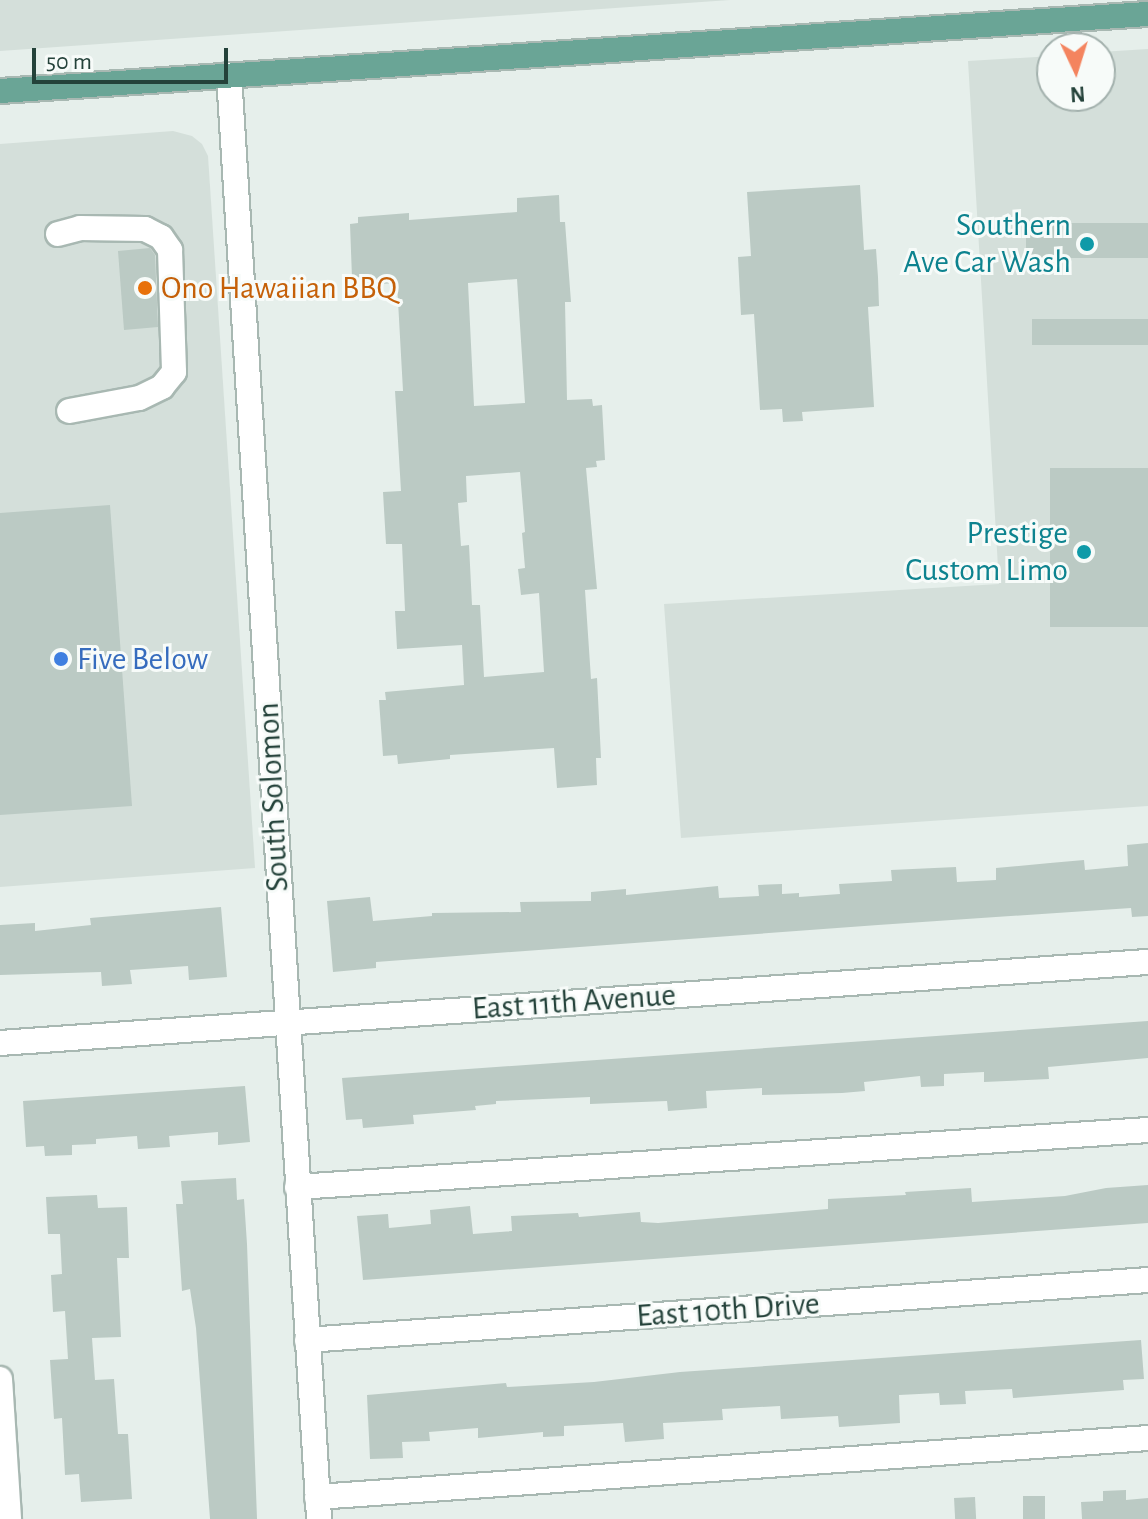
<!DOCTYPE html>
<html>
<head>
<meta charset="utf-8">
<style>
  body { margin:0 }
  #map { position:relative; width:1148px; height:1519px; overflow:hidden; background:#e6efeb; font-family:"Alegreya Sans",sans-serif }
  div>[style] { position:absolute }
  .built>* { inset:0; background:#d4dfda }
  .building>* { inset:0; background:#bbcac4; transform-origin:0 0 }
  .roads { filter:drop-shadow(2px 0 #a8b8b2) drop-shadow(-2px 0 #a8b8b2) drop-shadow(0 2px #a8b8b2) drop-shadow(0 -2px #a8b8b2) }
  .minor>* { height:24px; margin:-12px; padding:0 12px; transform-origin:12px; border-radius:12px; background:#fff }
  .major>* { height:24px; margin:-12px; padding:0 12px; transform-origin:12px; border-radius:12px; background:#6aa596 }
  .dots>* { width:22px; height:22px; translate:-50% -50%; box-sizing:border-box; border:4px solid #f7fbf9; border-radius:50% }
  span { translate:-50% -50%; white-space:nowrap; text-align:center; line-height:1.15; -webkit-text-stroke:6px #f7fbf9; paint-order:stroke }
  .culture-label { font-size:32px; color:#0d838f }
  .right { translate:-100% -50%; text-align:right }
  .food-label { font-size:32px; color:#c56008 }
  .left { translate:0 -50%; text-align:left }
  .shop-label { font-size:32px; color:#366cbe }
  .street-label { font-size:32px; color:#24423a }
  .north { position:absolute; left:1036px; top:32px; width:80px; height:80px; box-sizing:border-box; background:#f7fbf9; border:2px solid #a3b1ad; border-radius:50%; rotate:176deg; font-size:22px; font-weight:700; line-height:32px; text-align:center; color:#24423a }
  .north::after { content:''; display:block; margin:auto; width:28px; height:36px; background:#f4845f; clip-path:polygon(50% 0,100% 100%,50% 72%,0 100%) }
  .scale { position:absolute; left:32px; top:48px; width:196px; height:36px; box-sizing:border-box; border:4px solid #24423a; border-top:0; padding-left:10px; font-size:24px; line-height:28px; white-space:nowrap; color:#24423a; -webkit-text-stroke:6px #f7fbf9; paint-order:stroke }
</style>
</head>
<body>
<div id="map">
  <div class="built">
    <i style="clip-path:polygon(0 0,730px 0,0 51px)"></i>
    <i style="clip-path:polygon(1148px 49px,1148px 806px,681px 838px,664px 604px,999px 584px,968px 61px,1052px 56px,1052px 96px,1100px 96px,1100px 52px)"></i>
    <i style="clip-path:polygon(173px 131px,192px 136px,202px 144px,208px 156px,255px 868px,0 887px,0 144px)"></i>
  </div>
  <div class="building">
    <i style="clip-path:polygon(860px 185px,864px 250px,876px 249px,878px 277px,879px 306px,868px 307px,874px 407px,802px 412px,803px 421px,783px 422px,782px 409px,760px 410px,754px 314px,741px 315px,738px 257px,751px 256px,747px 192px)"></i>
    <i style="clip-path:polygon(evenodd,559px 195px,560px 222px,565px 222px,571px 302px,565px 302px,567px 400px,592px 399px,593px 406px,602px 405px,605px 460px,596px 461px,597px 467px,586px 468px,597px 589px,585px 590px,591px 679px,597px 678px,601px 758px,596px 758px,597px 785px,557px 788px,554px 748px,450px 755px,450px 759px,398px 764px,397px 755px,383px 756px,379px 700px,386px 700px,385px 692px,464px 685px,462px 645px,397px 649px,395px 611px,405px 611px,402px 544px,386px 544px,383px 492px,401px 491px,395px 391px,403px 391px,397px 283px,360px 285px,360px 277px,352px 278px,350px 224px,358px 223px,358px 217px,409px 213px,409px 220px,517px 212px,517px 198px,559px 195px,517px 279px,525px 403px,474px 406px,468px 283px,517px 279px,559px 195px,520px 472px,525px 532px,522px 533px,525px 568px,518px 569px,521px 595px,539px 593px,544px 672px,484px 677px,480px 605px,472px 605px,469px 545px,461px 546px,458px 503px,467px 502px,466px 476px,520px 472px)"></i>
    <i style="left:1148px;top:223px;width:35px;height:122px;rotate:90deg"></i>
    <i style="clip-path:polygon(150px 248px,155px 255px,158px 327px,124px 330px,118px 251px)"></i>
    <i style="left:1148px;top:319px;width:26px;height:116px;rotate:90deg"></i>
    <i style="left:1148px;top:468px;width:159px;height:98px;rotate:90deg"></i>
    <i style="clip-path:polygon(110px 505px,132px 806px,0 815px,0 513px)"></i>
    <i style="clip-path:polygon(1148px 843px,1148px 916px,1132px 917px,1131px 908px,878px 925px,376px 962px,376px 968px,333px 972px,327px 901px,370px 897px,373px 921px,432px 916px,432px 913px,521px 912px,520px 902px,591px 901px,591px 892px,626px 889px,626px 895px,718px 886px,719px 898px,759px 896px,758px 885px,782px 884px,782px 894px,799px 893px,799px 897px,840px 894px,839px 884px,892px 881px,891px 870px,956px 867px,957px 882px,996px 880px,996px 868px,1050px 863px,1084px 860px,1085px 870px,1128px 866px,1127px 845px)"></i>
    <i style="clip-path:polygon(221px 907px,227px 977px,189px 980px,188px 966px,130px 970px,132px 984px,102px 986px,101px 972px,0 975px,0 925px,35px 923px,35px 931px,91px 925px,90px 918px)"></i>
    <i style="clip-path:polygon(1148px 1021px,1148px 1058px,1048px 1067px,1049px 1079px,984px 1082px,984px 1072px,944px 1074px,944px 1086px,921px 1087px,920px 1076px,864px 1082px,865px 1091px,842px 1093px,762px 1095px,762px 1088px,706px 1091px,707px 1108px,668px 1111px,667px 1101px,590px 1104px,590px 1097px,496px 1101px,496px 1104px,475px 1106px,476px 1110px,413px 1115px,414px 1124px,363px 1128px,362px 1119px,346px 1120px,342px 1078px)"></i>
    <i style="clip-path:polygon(245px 1086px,250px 1142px,218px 1145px,218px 1132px,169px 1136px,170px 1147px,138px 1149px,137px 1136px,96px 1139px,96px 1144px,72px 1145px,72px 1155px,45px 1156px,44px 1146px,26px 1147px,23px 1101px)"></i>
    <i style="clip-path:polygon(236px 1178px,237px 1200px,244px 1199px,247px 1244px,257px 1519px,210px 1519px,196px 1328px,190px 1289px,182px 1291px,176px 1204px,183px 1204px,181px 1181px)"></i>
    <i style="clip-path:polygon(1148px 1185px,1148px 1223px,363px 1280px,357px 1216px,388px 1214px,389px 1228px,431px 1224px,430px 1210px,470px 1206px,473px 1234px,512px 1231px,511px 1216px,578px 1213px,579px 1217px,640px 1212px,641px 1222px,658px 1223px,828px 1209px,828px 1199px,906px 1195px,905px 1192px,971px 1188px,972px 1202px,1065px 1196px,1106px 1188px)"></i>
    <i style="clip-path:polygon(97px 1195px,98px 1208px,127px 1207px,129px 1258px,117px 1258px,121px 1337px,92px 1338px,95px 1380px,114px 1379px,118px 1434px,128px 1434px,132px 1499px,81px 1502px,79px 1474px,65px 1475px,62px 1418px,54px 1419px,50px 1360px,68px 1359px,65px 1311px,53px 1312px,51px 1275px,62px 1274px,60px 1234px,48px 1234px,46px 1197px)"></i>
    <i style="clip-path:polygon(1141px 1340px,1144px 1379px,1123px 1380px,1124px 1390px,1013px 1398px,1012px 1389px,965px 1391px,966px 1404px,940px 1405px,939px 1393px,899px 1395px,900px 1423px,839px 1427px,838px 1416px,781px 1419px,780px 1406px,722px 1409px,723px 1420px,663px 1423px,664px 1439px,625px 1442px,623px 1423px,564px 1426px,564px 1436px,543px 1437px,543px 1432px,478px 1438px,478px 1428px,429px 1432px,430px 1441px,402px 1442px,403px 1458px,370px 1459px,367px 1395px,506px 1383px,507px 1387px,594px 1382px,680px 1372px)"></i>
    <i style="clip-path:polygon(1126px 1490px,1126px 1500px,1148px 1498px,1148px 1519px,1082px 1519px,1081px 1502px,1103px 1501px,1103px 1491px)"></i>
    <i style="left:1045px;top:1496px;width:23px;height:22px;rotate:90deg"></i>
    <i style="left:975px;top:1497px;width:22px;height:21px;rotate:87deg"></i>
  </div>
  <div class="roads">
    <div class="minor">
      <i style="left:229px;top:75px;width:1447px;rotate:86.43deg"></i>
      <i style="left:58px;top:234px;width:23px;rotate:-15deg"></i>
      <i style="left:80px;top:228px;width:65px;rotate:0.9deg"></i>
      <i style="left:145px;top:229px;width:18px;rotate:27deg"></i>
      <i style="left:161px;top:237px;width:16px;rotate:55deg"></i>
      <i style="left:170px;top:250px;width:122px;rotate:88.1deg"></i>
      <i style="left:174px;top:372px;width:19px;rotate:129deg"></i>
      <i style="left:162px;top:387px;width:25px;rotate:154deg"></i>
      <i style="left:139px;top:398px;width:71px;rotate:169.5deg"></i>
      <i style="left:0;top:1043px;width:1151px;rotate:-4.04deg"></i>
      <i style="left:297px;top:1187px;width:853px;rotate:-3.83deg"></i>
      <i style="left:307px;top:1340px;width:843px;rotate:-4.08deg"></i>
      <i style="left:0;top:1379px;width:140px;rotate:86.3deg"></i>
      <i style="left:317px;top:1497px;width:833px;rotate:-4.06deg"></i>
    </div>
    <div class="major">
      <i style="left:0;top:91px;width:1151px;rotate:-3.84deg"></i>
    </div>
  </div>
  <div class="dots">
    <i style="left:1087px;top:244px;background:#0f9aa8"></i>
    <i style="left:145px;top:288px;background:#e8710a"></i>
    <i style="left:1084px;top:552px;background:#0f9aa8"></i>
    <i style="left:61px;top:659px;background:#3f7fe0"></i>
  </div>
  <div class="culture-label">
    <span class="right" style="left:1071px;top:244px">Southern<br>Ave Car Wash</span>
    <span class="right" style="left:1068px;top:552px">Prestige<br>Custom Limo</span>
  </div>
  <div class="food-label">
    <span class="left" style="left:161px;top:288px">Ono Hawaiian BBQ</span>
  </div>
  <div class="shop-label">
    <span class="left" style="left:77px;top:659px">Five Below</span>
  </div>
  <div class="street-label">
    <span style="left:273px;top:797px;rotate:-93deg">South Solomon</span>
    <span style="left:574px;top:1002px;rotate:-4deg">East 11th Avenue</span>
    <span style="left:728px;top:1310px;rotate:-4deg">East 10th Drive</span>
  </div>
  <div class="north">N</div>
  <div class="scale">50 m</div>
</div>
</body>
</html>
